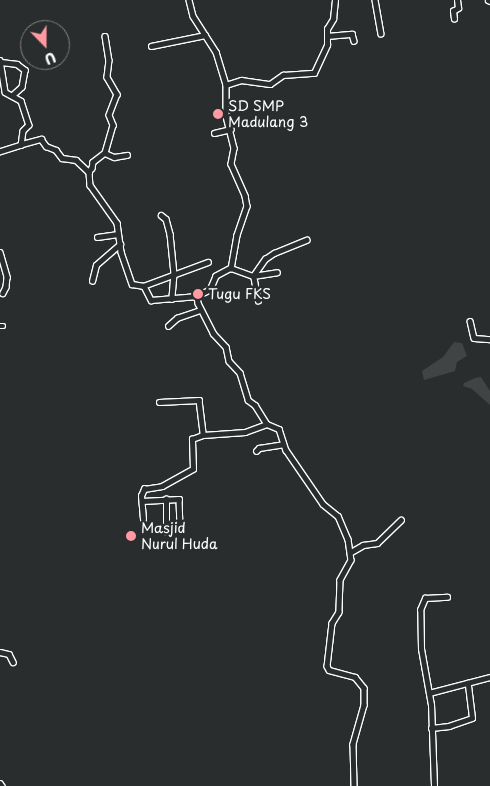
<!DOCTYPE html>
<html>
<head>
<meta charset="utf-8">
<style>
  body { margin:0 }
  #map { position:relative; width:490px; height:786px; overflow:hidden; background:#2a2d2e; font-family:"Playpen Sans",sans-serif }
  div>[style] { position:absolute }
  .green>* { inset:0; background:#414445 }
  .roads { filter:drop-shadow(1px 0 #fff) drop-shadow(-1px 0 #fff) drop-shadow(0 1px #fff) drop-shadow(0 -1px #fff) }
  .minor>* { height:4.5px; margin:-2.25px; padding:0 2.25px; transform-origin:2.25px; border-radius:2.25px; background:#2a2d2e }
  .dots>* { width:14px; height:14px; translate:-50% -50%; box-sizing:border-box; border:2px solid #2a2d2e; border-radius:50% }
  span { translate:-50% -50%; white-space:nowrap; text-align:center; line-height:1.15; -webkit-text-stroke:5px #2a2d2e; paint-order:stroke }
  .poi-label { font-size:14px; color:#fff }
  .left { translate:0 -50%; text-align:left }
  .north { position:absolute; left:20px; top:20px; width:50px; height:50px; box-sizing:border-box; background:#2a2d2e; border:1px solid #7f8182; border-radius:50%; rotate:158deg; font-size:14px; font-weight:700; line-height:20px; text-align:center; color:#fff }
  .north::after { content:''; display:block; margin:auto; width:18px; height:22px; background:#ff9aa2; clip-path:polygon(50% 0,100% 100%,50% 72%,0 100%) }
</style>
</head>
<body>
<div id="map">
  <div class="green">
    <i style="clip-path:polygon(454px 342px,462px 343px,467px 356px,457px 362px,455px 371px,424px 380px,422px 371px,443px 357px)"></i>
    <i style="clip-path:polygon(481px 377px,490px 391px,490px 405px,472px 389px,463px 386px,464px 383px,475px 378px)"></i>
  </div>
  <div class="roads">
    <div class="minor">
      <i style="left:189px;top:0;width:16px;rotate:76deg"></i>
      <i style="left:193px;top:16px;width:43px;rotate:57.4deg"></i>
      <i style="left:216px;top:52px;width:34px;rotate:73deg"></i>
      <i style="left:226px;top:85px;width:31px;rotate:90deg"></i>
      <i style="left:226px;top:116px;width:33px;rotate:76deg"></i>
      <i style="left:234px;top:148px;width:16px;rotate:101deg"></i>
      <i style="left:231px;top:164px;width:35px;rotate:66deg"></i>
      <i style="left:245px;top:196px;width:10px;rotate:79deg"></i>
      <i style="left:247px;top:206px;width:31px;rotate:109deg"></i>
      <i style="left:237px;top:235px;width:34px;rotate:100deg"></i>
      <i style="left:231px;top:268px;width:17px;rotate:152deg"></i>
      <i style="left:216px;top:276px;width:15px;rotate:113deg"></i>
      <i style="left:210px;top:290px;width:14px;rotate:155deg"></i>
      <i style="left:197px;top:296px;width:7px;rotate:82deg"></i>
      <i style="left:198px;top:303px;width:34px;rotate:63deg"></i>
      <i style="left:213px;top:333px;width:19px;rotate:47deg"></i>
      <i style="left:226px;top:347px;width:14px;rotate:78deg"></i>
      <i style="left:229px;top:361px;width:16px;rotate:47deg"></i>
      <i style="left:240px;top:373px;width:28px;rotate:73deg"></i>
      <i style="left:248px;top:400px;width:9px;rotate:36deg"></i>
      <i style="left:255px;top:405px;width:22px;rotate:58deg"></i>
      <i style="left:267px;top:424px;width:13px;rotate:23deg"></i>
      <i style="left:279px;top:429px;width:22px;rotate:72deg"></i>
      <i style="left:286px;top:450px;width:65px;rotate:55.6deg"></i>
      <i style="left:323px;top:504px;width:19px;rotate:39deg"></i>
      <i style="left:338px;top:516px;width:25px;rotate:67deg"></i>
      <i style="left:348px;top:539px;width:21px;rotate:82deg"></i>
      <i style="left:351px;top:560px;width:23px;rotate:119deg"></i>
      <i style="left:340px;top:580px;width:32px;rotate:92deg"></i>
      <i style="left:339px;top:612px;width:13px;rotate:122deg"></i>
      <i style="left:332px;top:623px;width:43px;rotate:96.6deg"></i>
      <i style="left:327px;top:666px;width:4px;rotate:63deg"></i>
      <i style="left:329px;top:670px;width:27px;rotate:15deg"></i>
      <i style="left:355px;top:677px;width:14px;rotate:51deg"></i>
      <i style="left:364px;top:688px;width:17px;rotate:90deg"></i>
      <i style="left:364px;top:705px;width:41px;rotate:105.8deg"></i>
      <i style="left:353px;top:744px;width:42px;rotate:88.6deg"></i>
      <i style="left:375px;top:0;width:34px;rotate:80deg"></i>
      <i style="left:488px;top:0;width:2px;rotate:27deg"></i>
      <i style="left:454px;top:19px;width:8px;rotate:-97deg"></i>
      <i style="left:453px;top:11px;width:6px;rotate:-31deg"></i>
      <i style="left:458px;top:8px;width:8px;rotate:-97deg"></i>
      <i style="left:105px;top:36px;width:24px;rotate:81deg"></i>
      <i style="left:109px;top:60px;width:17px;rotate:97deg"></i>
      <i style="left:107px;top:77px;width:20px;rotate:60deg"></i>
      <i style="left:117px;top:94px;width:22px;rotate:111deg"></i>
      <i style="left:109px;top:115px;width:11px;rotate:68deg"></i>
      <i style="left:113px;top:125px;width:29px;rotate:106deg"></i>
      <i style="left:105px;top:153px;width:15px;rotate:143deg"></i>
      <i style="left:93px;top:162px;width:6px;rotate:99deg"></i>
      <i style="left:92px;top:168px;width:5px;rotate:127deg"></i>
      <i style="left:89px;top:172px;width:13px;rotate:86deg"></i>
      <i style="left:90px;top:185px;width:47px;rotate:54.6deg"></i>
      <i style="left:117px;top:223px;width:29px;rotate:82deg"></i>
      <i style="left:121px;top:252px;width:34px;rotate:71deg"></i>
      <i style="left:132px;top:284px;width:12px;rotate:9deg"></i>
      <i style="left:144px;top:286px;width:16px;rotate:63deg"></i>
      <i style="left:151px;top:300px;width:46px;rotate:-5deg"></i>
      <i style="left:327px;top:36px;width:25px;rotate:-5deg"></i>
      <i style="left:352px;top:34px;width:7px;rotate:74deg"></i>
      <i style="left:151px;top:46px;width:55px;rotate:-11.5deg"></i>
      <i style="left:0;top:60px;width:32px;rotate:81deg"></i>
      <i style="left:5px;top:92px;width:18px;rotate:29deg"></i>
      <i style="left:21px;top:101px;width:25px;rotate:72deg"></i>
      <i style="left:29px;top:125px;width:8px;rotate:135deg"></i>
      <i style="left:23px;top:131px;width:14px;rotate:98deg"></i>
      <i style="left:21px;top:145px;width:22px;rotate:162deg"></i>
      <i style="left:1px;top:62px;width:16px;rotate:7deg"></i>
      <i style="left:17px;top:64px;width:10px;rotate:37deg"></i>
      <i style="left:25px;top:70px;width:17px;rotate:100deg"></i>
      <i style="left:22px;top:87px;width:13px;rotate:138deg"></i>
      <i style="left:226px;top:85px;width:16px;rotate:-18deg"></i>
      <i style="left:241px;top:80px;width:29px;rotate:8deg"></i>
      <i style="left:270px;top:84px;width:16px;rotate:-35deg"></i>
      <i style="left:283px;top:75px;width:31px;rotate:-4deg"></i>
      <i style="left:314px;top:73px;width:31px;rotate:-65deg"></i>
      <i style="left:327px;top:45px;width:16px;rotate:-90deg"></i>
      <i style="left:327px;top:29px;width:12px;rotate:-59deg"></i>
      <i style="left:333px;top:19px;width:19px;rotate:-84deg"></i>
      <i style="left:214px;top:133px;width:17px;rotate:-13deg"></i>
      <i style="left:22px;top:144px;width:20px;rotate:-15deg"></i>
      <i style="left:41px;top:139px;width:9px;rotate:54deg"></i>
      <i style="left:46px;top:146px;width:11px;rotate:22deg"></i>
      <i style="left:56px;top:150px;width:10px;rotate:53deg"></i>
      <i style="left:62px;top:158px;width:14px;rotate:8deg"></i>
      <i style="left:76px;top:160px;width:18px;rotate:43deg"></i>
      <i style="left:105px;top:153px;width:10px;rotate:24deg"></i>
      <i style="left:114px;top:157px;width:13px;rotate:-9deg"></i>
      <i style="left:161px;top:215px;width:6px;rotate:39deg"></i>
      <i style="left:166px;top:219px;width:16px;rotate:75deg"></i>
      <i style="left:170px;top:234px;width:40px;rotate:84.3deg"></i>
      <i style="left:174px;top:274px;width:25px;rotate:95deg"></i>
      <i style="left:97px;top:237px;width:21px;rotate:-8deg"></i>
      <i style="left:0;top:252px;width:26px;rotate:74deg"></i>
      <i style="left:7px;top:277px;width:10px;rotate:96deg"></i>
      <i style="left:6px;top:287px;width:7px;rotate:117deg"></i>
      <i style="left:231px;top:268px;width:23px;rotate:20deg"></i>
      <i style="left:253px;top:276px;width:24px;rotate:-9deg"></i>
      <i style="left:92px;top:281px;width:16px;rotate:-76deg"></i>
      <i style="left:96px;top:265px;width:32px;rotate:-41deg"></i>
      <i style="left:143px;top:286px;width:69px;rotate:-20.3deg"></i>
      <i style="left:258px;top:301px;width:25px;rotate:-101deg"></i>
      <i style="left:253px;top:276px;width:21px;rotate:-55deg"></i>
      <i style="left:265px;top:259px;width:11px;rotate:-34deg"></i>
      <i style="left:274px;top:253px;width:35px;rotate:-22deg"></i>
      <i style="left:470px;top:321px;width:17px;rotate:77deg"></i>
      <i style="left:474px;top:338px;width:16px;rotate:4deg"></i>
      <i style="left:0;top:326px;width:3px"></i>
      <i style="left:168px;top:326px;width:12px;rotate:-42deg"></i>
      <i style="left:177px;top:318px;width:24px;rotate:-19deg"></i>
      <i style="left:159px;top:402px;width:40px;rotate:-2.9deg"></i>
      <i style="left:199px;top:400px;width:35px;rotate:83deg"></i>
      <i style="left:256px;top:451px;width:4px;rotate:-45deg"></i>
      <i style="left:259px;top:448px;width:24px;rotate:-9deg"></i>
      <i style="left:142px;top:501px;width:37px;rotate:-3deg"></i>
      <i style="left:179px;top:499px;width:27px;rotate:88deg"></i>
      <i style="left:143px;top:519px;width:23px;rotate:-95deg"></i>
      <i style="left:141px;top:496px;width:8px;rotate:-67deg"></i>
      <i style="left:144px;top:489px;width:18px;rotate:-9deg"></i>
      <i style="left:162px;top:486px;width:35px;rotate:-29deg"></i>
      <i style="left:193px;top:469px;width:30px;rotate:-92deg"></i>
      <i style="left:192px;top:439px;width:12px;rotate:-20deg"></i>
      <i style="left:203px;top:435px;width:42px;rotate:-4.1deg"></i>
      <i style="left:245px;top:432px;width:23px;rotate:-20deg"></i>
      <i style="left:166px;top:532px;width:33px;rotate:-90deg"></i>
      <i style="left:351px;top:552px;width:14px;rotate:-30deg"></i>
      <i style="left:363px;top:545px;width:14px;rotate:-8deg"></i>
      <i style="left:377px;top:543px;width:33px;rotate:-44deg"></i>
      <i style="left:0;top:652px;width:9px;rotate:13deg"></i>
      <i style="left:9px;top:654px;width:9px;rotate:63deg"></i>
      <i style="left:429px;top:693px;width:63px;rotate:-14.7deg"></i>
      <i style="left:431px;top:728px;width:18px;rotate:-6deg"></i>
      <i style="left:449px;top:726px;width:24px;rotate:-19deg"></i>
      <i style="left:472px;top:718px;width:35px;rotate:-97deg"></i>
      <i style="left:0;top:783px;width:4px;rotate:56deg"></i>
      <i style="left:434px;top:786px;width:81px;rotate:-92.1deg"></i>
      <i style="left:431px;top:705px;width:57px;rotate:-100.1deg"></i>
      <i style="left:421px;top:649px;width:39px;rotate:-91deg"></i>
      <i style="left:420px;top:610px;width:13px;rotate:-67deg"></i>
      <i style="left:425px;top:598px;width:22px;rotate:-3deg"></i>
    </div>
  </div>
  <div class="dots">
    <i style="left:218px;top:114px;background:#ff9aa2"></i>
    <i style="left:198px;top:294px;background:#ff9aa2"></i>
    <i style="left:131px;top:536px;background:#ff9aa2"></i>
  </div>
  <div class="poi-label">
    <span class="left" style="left:228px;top:114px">SD SMP<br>Madulang 3</span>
    <span class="left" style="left:208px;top:294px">Tugu FKS</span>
    <span class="left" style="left:141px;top:536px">Masjid<br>Nurul Huda</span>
  </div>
  <div class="north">U</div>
</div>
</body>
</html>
